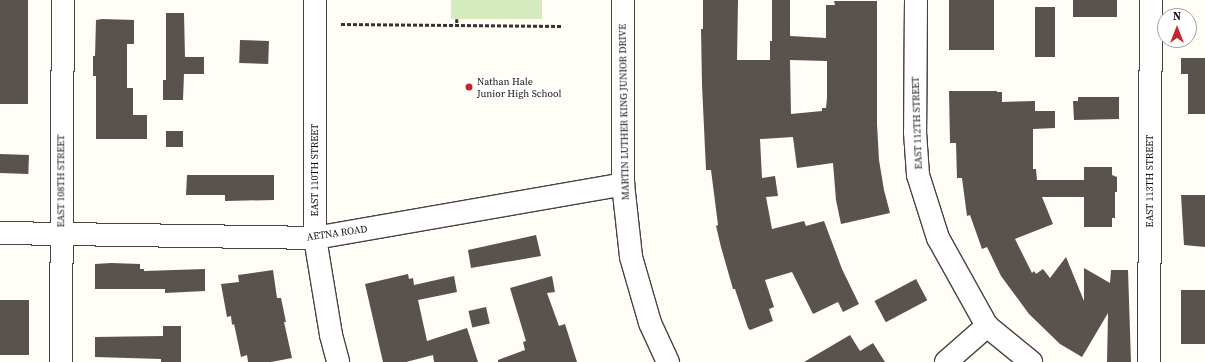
<!DOCTYPE html>
<html>
<head>
<meta charset="utf-8">
<style>
  body { margin:0 }
  #map { position:relative; width:1205px; height:362px; overflow:hidden; background:#fffdf5; font-family:"Source Serif 4",serif }
  div>[style] { position:absolute }
  .green>* { inset:0; background:#d5ebbd; transform-origin:0 0 }
  .building>* { inset:0; background:#5a524d; transform-origin:0 0 }
  .path>* { height:2.5px; margin-top:-1.25px; transform-origin:0; background:repeating-linear-gradient(90deg,#333 0 4px,transparent 0 6px) }
  .roads { filter:drop-shadow(1px 0 #444) drop-shadow(-1px 0 #444) drop-shadow(0 1px #444) drop-shadow(0 -1px #444) }
  .minor>* { height:22px; margin:-11px; padding:0 11px; transform-origin:11px; border-radius:11px; background:#fff }
  .dots>* { width:11px; height:11px; translate:-50% -50%; box-sizing:border-box; border:2px solid #fff; border-radius:50% }
  span { translate:-50% -50%; white-space:nowrap; text-align:center; line-height:1.15; -webkit-text-stroke:4px #fff; paint-order:stroke }
  .poi-label { font-size:10px; color:#111 }
  .left { translate:0 -50%; text-align:left }
  .street-label { font-size:10px; color:#111 }
  .north { position:absolute; left:1157px; top:8px; width:40px; height:40px; box-sizing:border-box; background:#fff; border:1px solid #a0a0a0; border-radius:50%; rotate:0deg; font-size:11px; font-weight:700; line-height:16px; text-align:center; color:#111 }
  .north::after { content:''; display:block; margin:auto; width:14px; height:18px; background:#c4262e; clip-path:polygon(50% 0,100% 100%,50% 72%,0 100%) }
</style>
</head>
<body>
<div id="map">
  <div class="green">
    <i style="left:451px;top:0;width:91px;height:19px"></i>
  </div>
  <div class="building">
    <i style="left:0;top:0;width:28px;height:104px"></i>
    <i style="clip-path:polygon(evenodd,703px 0,738px 0,737px 60px,770px 60px,770px 41px,772px 41px,772px 0,790px 0,790px 36px,826px 38px,826px 5px,835px 5px,834px 1px,877px 1px,877px 124px,879px 160px,884px 190px,890px 213px,841px 224px,836px 200px,833px 163px,797px 168px,793px 137px,760px 139px,762px 178px,775px 176px,778px 196px,766px 197px,772px 229px,804px 221px,806px 226px,824px 221px,842px 269px,859px 304px,843px 312px,838px 302px,813px 314px,792px 272px,765px 280px,774px 307px,769px 309px,773px 321px,750px 330px,748px 328px,735px 289px,733px 289px,721px 247px,716px 226px,718px 225px,711px 170px,706px 170px,702px 85px,701px 29px,703px 29px,703px 0,790px 60px,827px 61px,827px 98px,826px 108px,822px 108px,822px 111px,791px 114px,790px 60px)"></i>
    <i style="left:949px;top:0;width:45px;height:50px"></i>
    <i style="left:1073px;top:0;width:44px;height:17px"></i>
    <i style="left:1035px;top:7px;width:20px;height:50px"></i>
    <i style="clip-path:polygon(166px 13px,184px 13px,185px 57px,204px 57px,204px 74px,184px 74px,183px 100px,163px 100px,163px 80px,166px 80px)"></i>
    <i style="clip-path:polygon(102px 19px,134px 20px,134px 44px,127px 44px,127px 88px,133px 88px,133px 115px,147px 115px,147px 139px,96px 139px,96px 76px,93px 76px,93px 56px,95px 56px,96px 20px)"></i>
    <i style="left:240px;top:40px;width:29px;height:23px;rotate:2deg"></i>
    <i style="clip-path:polygon(1181px 58px,1205px 58px,1205px 114px,1188px 114px,1188px 74px,1181px 74px)"></i>
    <i style="clip-path:polygon(949px 91px,997px 91px,997px 92px,1002px 92px,1002px 102px,1035px 101px,1035px 111px,1055px 111px,1055px 128px,1033px 129px,1033px 169px,1036px 169px,1037px 180px,1084px 180px,1084px 167px,1112px 167px,1112px 175px,1117px 177px,1117px 192px,1115px 192px,1115px 218px,1112px 218px,1112px 227px,1084px 227px,1084px 197px,1042px 197px,1053px 224px,1015px 239px,1032px 273px,1034px 271px,1036px 274px,1043px 269px,1050px 278px,1066px 257px,1084px 301px,1084px 268px,1110px 283px,1111px 270px,1128px 270px,1131px 362px,1107px 362px,1108px 313px,1082px 357px,1060px 344px,1029px 314px,1001px 276px,987px 247px,982px 249px,970px 215px,967px 216px,962px 178px,957px 178px,956px 143px,950px 143px)"></i>
    <i style="clip-path:polygon(1078px 97px,1119px 97px,1119px 119px,1074px 120px,1073px 101px,1078px 101px)"></i>
    <i style="left:166px;top:131px;width:17px;height:16px"></i>
    <i style="left:0;top:154px;width:29px;height:19px;rotate:2deg"></i>
    <i style="clip-path:polygon(187px 175px,274px 175px,274px 200px,225px 201px,225px 195px,186px 195px)"></i>
    <i style="clip-path:polygon(1181px 195px,1205px 195px,1205px 247px,1184px 245px)"></i>
    <i style="clip-path:polygon(536px 235px,541px 256px,471px 268px,468px 250px)"></i>
    <i style="clip-path:polygon(111px 263px,140px 264px,140px 269px,144px 269px,144px 271px,205px 269px,205px 291px,165px 293px,165px 289px,95px 289px,95px 264px)"></i>
    <i style="clip-path:polygon(273px 270px,277px 298px,281px 298px,286px 322px,284px 322px,292px 358px,271px 362px,248px 362px,247px 355px,241px 357px,234px 324px,232px 325px,231px 316px,227px 317px,221px 284px,239px 282px,238px 275px)"></i>
    <i style="clip-path:polygon(408px 274px,409px 279px,413px 278px,414px 285px,454px 276px,457px 292px,418px 300px,427px 341px,467px 328px,478px 362px,434px 362px,433px 355px,406px 362px,383px 362px,365px 284px)"></i>
    <i style="clip-path:polygon(552px 276px,555px 292px,547px 293px,559px 326px,565px 324px,577px 362px,498px 362px,498px 360px,525px 350px,523px 342px,526px 341px,510px 288px)"></i>
    <i style="left:916px;top:279px;width:24px;height:47px;rotate:62deg"></i>
    <i style="left:1181px;top:290px;width:24px;height:54px"></i>
    <i style="left:0;top:300px;width:29px;height:55px"></i>
    <i style="left:486px;top:307px;width:17px;height:18px;rotate:77deg"></i>
    <i style="clip-path:polygon(163px 326px,181px 326px,181px 362px,161px 362px,161px 359px,95px 357px,95px 337px,163px 336px)"></i>
    <i style="clip-path:polygon(850px 335px,860px 351px,873px 343px,885px 362px,804px 362px)"></i>
  </div>
  <div class="path">
    <i style="left:457px;top:19px;width:6px;rotate:90deg"></i>
    <i style="left:341px;top:24px;width:220px;rotate:0.5deg"></i>
  </div>
  <div class="roads">
    <div class="minor">
      <i style="left:315px;top:0;width:238px;rotate:90deg"></i>
      <i style="left:315px;top:238px;width:98px;rotate:80.6deg"></i>
      <i style="left:331px;top:335px;width:28px;rotate:75deg"></i>
      <i style="left:623px;top:0;width:184px;rotate:90deg"></i>
      <i style="left:623px;top:184px;width:73px;rotate:83.7deg"></i>
      <i style="left:631px;top:257px;width:69px;rotate:73.9deg"></i>
      <i style="left:650px;top:323px;width:43px;rotate:65.2deg"></i>
      <i style="left:916px;top:0;width:132px;rotate:90.4deg"></i>
      <i style="left:915px;top:132px;width:43px;rotate:86deg"></i>
      <i style="left:918px;top:175px;width:66px;rotate:72.4deg"></i>
      <i style="left:938px;top:238px;width:101px;rotate:60.9deg"></i>
      <i style="left:987px;top:326px;width:57px;rotate:39.3deg"></i>
      <i style="left:0;top:233px;width:315px;rotate:0.9deg"></i>
      <i style="left:315px;top:238px;width:313px;rotate:-9.9deg"></i>
      <i style="left:61px;top:362px;width:362px;rotate:-89.7deg"></i>
      <i style="left:946px;top:362px;width:55px;rotate:-41.3deg"></i>
      <i style="left:1149px;top:362px;width:362px;rotate:-89.7deg"></i>
    </div>
  </div>
  <div class="dots">
    <i style="left:469px;top:87px;background:#c4262e"></i>
  </div>
  <div class="poi-label">
    <span class="left" style="left:477px;top:87px">Nathan Hale<br>Junior High School</span>
  </div>
  <div class="street-label">
    <span style="left:624px;top:112px;rotate:-91deg">MARTIN LUTHER KING JUNIOR DRIVE</span>
    <span style="left:917px;top:123px;rotate:-92deg">EAST 112TH STREET</span>
    <span style="left:315px;top:170px;rotate:-90deg">EAST 110TH STREET</span>
    <span style="left:61px;top:181px;rotate:-90deg">EAST 108TH STREET</span>
    <span style="left:1150px;top:181px;rotate:-90deg">EAST 113TH STREET</span>
    <span style="left:337px;top:233px;rotate:-8deg">AETNA ROAD</span>
  </div>
  <div class="north">N</div>
</div>
</body>
</html>
